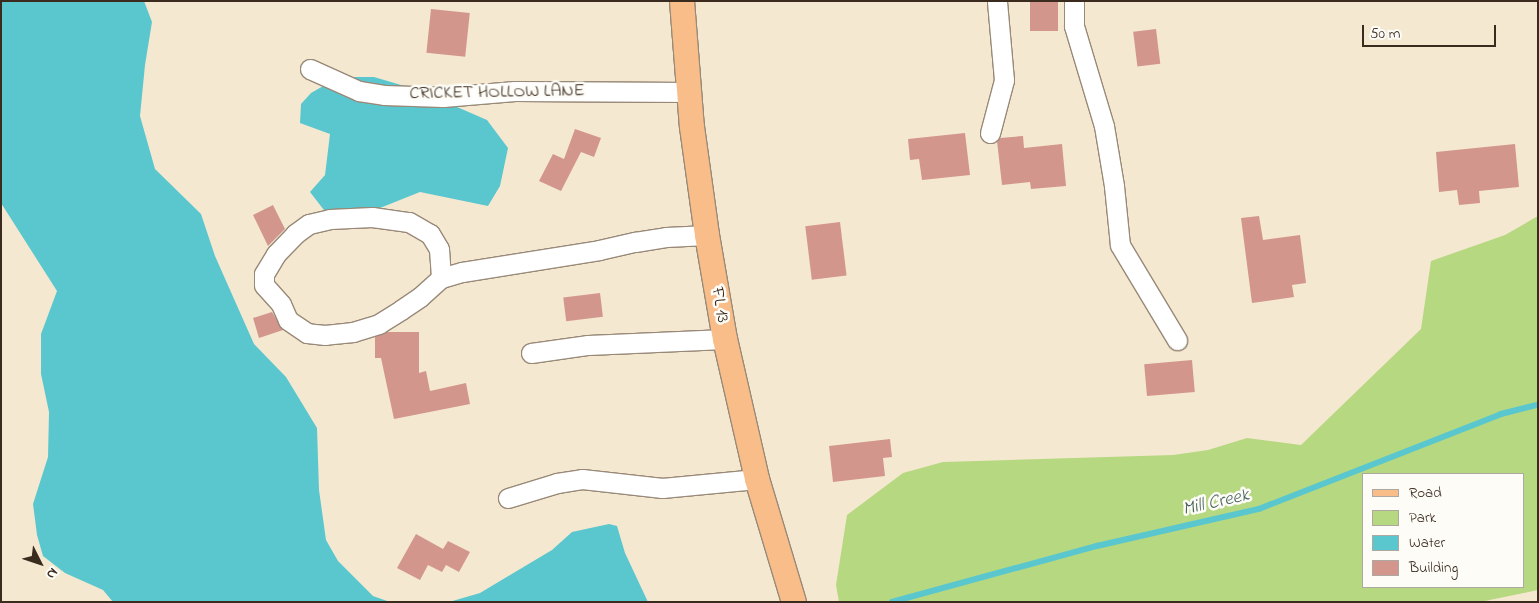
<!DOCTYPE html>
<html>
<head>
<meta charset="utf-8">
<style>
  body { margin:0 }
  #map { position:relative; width:1539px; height:603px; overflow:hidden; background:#f5e8d1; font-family:"Indie Flower",sans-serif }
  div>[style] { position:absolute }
  .green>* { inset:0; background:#b6d880 }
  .water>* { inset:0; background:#5ac7ce }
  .stream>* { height:5.5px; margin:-2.75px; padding:0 2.75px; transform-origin:2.75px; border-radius:2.75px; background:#5ac7ce }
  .building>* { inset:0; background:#d2968d; transform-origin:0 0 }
  .roads { filter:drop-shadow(1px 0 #988978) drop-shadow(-1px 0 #988978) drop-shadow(0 1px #988978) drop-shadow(0 -1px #988978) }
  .minor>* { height:19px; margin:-9.5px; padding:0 9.5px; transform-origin:9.5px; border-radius:9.5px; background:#fff }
  .major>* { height:24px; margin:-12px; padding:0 12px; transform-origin:12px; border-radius:12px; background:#f8bd89 }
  span { translate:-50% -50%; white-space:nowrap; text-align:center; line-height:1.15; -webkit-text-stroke:5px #fdfcf7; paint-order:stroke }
  .street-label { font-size:18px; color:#3b2a1e }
  .water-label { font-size:19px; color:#46615c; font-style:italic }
  .frame { position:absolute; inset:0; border:2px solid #3b2a1e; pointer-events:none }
  .legend { position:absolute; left:1362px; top:473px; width:162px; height:115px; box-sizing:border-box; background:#fdfcf7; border:1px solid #afa8a0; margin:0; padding:6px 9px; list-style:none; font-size:15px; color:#3b2a1e }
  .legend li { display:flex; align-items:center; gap:10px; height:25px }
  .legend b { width:25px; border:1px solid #afa8a0 }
  .north { position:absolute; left:15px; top:538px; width:50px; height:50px; -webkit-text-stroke:4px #fdfcf7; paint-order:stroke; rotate:131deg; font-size:14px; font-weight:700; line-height:20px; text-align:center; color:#3b2a1e }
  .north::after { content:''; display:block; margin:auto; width:18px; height:22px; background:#3b2a1e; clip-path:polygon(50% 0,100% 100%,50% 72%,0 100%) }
  .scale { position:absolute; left:1362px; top:25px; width:134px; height:22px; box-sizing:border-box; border:2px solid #3b2a1e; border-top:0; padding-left:6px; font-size:15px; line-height:18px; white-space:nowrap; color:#3b2a1e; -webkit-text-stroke:4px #fdfcf7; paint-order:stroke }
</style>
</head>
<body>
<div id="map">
  <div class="green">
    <i style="clip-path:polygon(evenodd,1538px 216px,1538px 590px,1480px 602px,839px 602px,836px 585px,847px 515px,903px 473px,943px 462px,1173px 455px,1208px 450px,1247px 438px,1301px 445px,1421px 329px,1431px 261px,1505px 235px,1538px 216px,1363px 474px,1523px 474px,1523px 587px,1363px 587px,1363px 474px)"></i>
  </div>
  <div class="water">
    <i style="clip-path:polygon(1px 1px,144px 1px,152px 22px,145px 65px,140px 116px,155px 169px,201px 214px,215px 256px,254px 344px,286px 377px,317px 428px,319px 490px,326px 540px,338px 561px,373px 596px,390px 602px,113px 602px,103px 590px,65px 573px,43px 556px,37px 535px,33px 504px,48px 457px,49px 412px,41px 374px,41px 334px,57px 291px,1px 203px)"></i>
    <i style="clip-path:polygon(339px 77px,374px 77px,418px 90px,487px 120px,508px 148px,500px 186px,488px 206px,420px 192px,360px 216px,334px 223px,310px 192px,325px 175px,330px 134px,300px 123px,301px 104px,311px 93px)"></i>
    <i style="clip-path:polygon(609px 524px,617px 526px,625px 553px,648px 602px,449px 602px,480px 593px,552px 550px,572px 532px)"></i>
  </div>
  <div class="stream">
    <i style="left:892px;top:602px;width:213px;rotate:-15.3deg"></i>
    <i style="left:1097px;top:546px;width:166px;rotate:-12.9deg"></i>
    <i style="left:1259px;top:509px;width:260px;rotate:-21.4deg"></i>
    <i style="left:1501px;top:414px;width:38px;rotate:-14deg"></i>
  </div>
  <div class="building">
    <i style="left:1030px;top:1px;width:28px;height:30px"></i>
    <i style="left:431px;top:9px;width:39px;height:44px;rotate:6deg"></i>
    <i style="left:1156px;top:29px;width:35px;height:23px;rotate:83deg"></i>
    <i style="clip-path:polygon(575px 129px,601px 138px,594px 157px,581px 152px,561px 191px,539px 181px,553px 154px,564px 159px)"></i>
    <i style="clip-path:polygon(965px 133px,970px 175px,922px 180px,919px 159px,910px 160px,908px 139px)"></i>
    <i style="clip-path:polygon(1023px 136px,1024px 148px,1062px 144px,1066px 186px,1031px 189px,1030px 182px,1002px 185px,997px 141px,1000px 138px)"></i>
    <i style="clip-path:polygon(1515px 144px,1519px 187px,1479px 191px,1480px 203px,1459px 205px,1457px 190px,1439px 192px,1436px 152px)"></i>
    <i style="clip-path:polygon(273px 205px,285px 229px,268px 246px,253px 215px)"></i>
    <i style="clip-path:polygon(1259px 216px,1263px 240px,1300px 235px,1306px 283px,1292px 285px,1294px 297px,1252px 303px,1241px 218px)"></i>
    <i style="left:840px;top:222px;width:54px;height:35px;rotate:83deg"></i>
    <i style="left:600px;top:293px;width:24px;height:37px;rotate:83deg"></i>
    <i style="clip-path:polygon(272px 312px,283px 330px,259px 338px,253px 318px)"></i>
    <i style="clip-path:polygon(387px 332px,419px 332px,419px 373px,426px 371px,430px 391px,466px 383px,470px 404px,394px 419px,381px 358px,375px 358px,375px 337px)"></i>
    <i style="left:1192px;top:360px;width:32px;height:48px;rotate:85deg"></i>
    <i style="clip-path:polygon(890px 439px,892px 457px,883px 458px,885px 476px,833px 482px,829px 446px)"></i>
    <i style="clip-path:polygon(416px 534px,443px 549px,448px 541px,470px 552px,459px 572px,446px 565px,442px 572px,428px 565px,420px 580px,397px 568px)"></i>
  </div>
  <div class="roads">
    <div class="minor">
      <i style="left:1074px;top:1px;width:25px;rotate:90deg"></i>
      <i style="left:1074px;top:26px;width:104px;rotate:73.3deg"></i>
      <i style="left:1104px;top:126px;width:61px;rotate:80.5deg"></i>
      <i style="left:1114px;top:186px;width:59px;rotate:84.2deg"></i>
      <i style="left:1120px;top:245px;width:111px;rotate:59deg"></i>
      <i style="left:310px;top:69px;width:54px;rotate:24.2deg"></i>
      <i style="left:359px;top:91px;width:25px;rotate:9deg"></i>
      <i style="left:384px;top:95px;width:59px;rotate:1.9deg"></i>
      <i style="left:443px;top:97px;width:72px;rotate:-4.8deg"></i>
      <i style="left:515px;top:91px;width:174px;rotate:0.3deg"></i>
      <i style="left:990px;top:133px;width:55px;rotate:-75.2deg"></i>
      <i style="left:1004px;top:80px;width:79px;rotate:-95.1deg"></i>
      <i style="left:372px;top:217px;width:37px;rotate:8deg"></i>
      <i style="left:409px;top:222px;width:24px;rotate:30deg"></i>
      <i style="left:430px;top:234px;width:17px;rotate:59deg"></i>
      <i style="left:439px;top:249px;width:29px;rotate:86deg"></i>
      <i style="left:441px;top:278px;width:28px;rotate:138deg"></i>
      <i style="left:420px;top:297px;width:23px;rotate:146deg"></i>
      <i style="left:401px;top:310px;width:26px;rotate:148deg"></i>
      <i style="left:379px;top:324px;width:27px;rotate:163deg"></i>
      <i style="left:353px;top:332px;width:28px;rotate:174deg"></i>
      <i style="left:325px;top:335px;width:18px;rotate:-174deg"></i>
      <i style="left:307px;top:333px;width:23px;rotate:-146deg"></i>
      <i style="left:288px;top:320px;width:17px;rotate:-114deg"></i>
      <i style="left:281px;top:304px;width:25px;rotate:-132deg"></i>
      <i style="left:264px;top:285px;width:11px;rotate:-90deg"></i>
      <i style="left:264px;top:274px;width:23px;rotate:-59deg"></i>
      <i style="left:276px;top:254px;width:28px;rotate:-46deg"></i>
      <i style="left:295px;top:234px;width:17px;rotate:-36deg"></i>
      <i style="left:309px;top:224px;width:22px;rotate:-13deg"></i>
      <i style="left:330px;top:219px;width:42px;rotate:-2.7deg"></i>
      <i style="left:441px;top:278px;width:22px;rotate:-16deg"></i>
      <i style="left:462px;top:272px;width:139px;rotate:-9.1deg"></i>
      <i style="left:599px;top:250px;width:37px;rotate:-13deg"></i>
      <i style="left:635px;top:242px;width:31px;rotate:-9deg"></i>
      <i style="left:666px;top:237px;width:41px;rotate:-2.8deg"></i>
      <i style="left:531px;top:353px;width:58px;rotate:-8deg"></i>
      <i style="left:588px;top:345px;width:137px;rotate:-2.5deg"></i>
      <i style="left:508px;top:498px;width:51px;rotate:-17deg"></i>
      <i style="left:557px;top:483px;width:25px;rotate:-9deg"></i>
      <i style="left:582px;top:479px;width:81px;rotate:6.4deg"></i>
      <i style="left:662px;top:488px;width:95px;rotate:-5.4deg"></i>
    </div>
    <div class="major">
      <i style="left:682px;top:1px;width:126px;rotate:85.5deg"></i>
      <i style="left:692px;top:127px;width:109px;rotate:82.1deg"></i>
      <i style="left:707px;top:235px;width:106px;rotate:80.2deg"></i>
      <i style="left:725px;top:339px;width:144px;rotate:77.1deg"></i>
      <i style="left:757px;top:479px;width:128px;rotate:73.3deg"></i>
    </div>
  </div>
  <div class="street-label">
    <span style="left:497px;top:93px;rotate:-1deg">CRICKET HOLLOW LANE</span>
    <span style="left:719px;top:305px;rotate:80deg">FL 13</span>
  </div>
  <div class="water-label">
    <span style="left:1216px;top:503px;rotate:-13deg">Mill Creek</span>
  </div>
  <div class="frame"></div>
  <ul class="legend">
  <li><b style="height:6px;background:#f8bd89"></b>Road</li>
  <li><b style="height:14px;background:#b6d880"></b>Park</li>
  <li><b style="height:14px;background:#5ac7ce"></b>Water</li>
  <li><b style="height:14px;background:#d2968d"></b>Building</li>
  </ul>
  <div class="north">N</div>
  <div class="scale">50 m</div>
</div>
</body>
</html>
